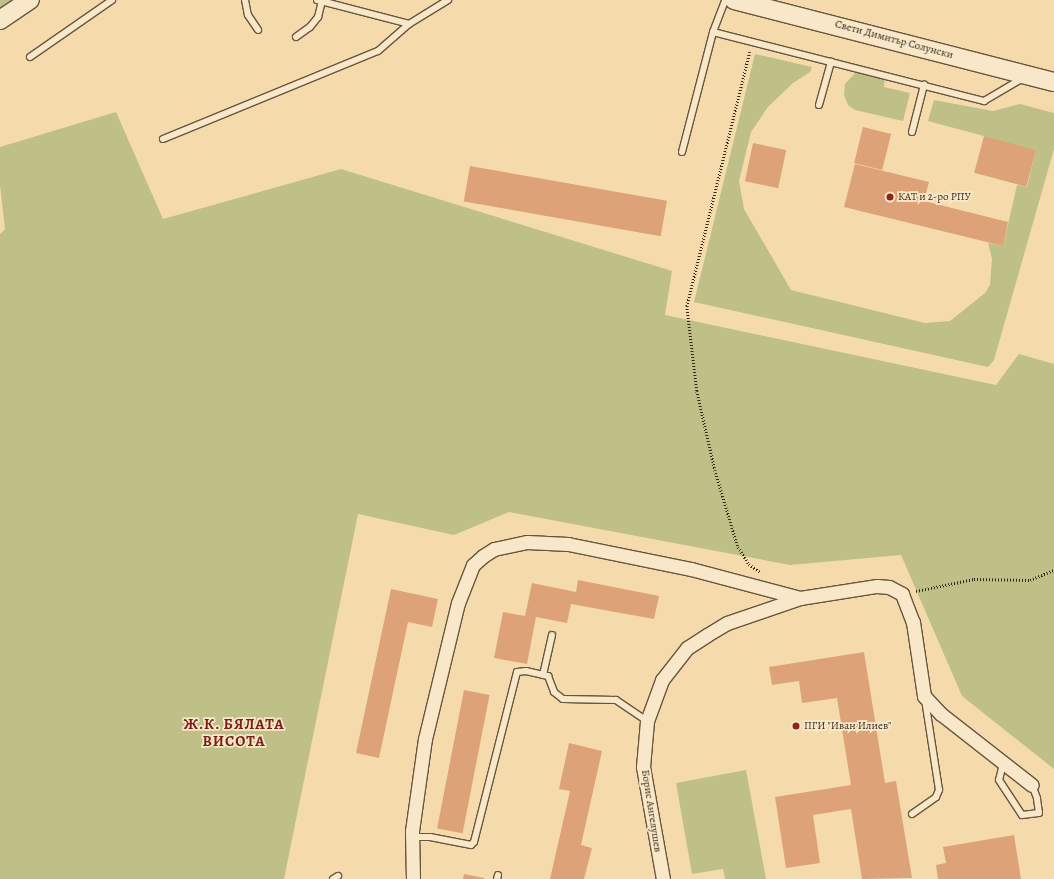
<!DOCTYPE html>
<html>
<head>
<meta charset="utf-8">
<style>
  body { margin:0 }
  #map { position:relative; width:1054px; height:879px; overflow:hidden; background:#f5dbac; font-family:Alegreya,serif }
  div>[style] { position:absolute }
  .green>* { inset:0; background:#bec088 }
  .building>* { inset:0; background:#dea278; transform-origin:0 0 }
  .path>* { height:2.5px; margin-top:-1.25px; transform-origin:0; background:repeating-linear-gradient(90deg,#392819 0 1px,transparent 0 3px) }
  .roads { filter:drop-shadow(1px 0 #68553e) drop-shadow(-1px 0 #68553e) drop-shadow(0 1px #68553e) drop-shadow(0 -1px #68553e) }
  .lane>* { height:6px; margin:-3px; padding:0 3px; transform-origin:3px; border-radius:3px; background:#f8e8c9 }
  .street>* { height:13px; margin:-6.5px; padding:0 6.5px; transform-origin:6.5px; border-radius:6.5px; background:#f8e8c9 }
  .secondary>* { height:18px; margin:-9px; padding:0 9px; transform-origin:9px; border-radius:9px; background:#f8e8c9 }
  .dots>* { width:11px; height:11px; translate:-50% -50%; box-sizing:border-box; border:2px solid #f8e8c9; border-radius:50% }
  span { translate:-50% -50%; white-space:nowrap; text-align:center; line-height:1.15; -webkit-text-stroke:3.5px #f8e8c9; paint-order:stroke }
  .street-label { font-size:11px; color:#392819 }
  .poi-label { font-size:11px; color:#392819 }
  .left { translate:0 -50%; text-align:left }
  .district-label { font-size:15px; color:#7a1f14; font-weight:700; letter-spacing:1px }
</style>
</head>
<body>
<div id="map">
  <div class="green">
    <i style="clip-path:polygon(0 0,19px 0,0 14px)"></i>
    <i style="clip-path:polygon(755px 54px,812px 67px,810px 72px,793px 83px,768px 107px,751px 132px,739px 181px,744px 209px,791px 290px,925px 323px,950px 321px,985px 293px,990px 285px,992px 259px,988px 243px,1003px 246px,1017px 185px,1027px 187px,1036px 150px,928px 121px,934px 100px,993px 111px,1020px 104px,1054px 113px,1054px 149px,994px 360px,988px 367px,694px 302px)"></i>
    <i style="clip-path:polygon(858px 70px,885px 77px,884px 87px,910px 93px,903px 121px,855px 110px,848px 105px,844px 95px,845px 84px)"></i>
    <i style="clip-path:polygon(116px 112px,163px 219px,341px 169px,672px 271px,665px 315px,996px 385px,1019px 354px,1054px 364px,1054px 769px,962px 696px,901px 555px,790px 565px,509px 512px,454px 535px,358px 514px,284px 879px,0 879px,0 234px,5px 229px,0 185px,0 147px)"></i>
    <i style="clip-path:polygon(746px 770px,766px 879px,725px 879px,723px 869px,692px 874px,676px 783px)"></i>
  </div>
  <div class="building">
    <i style="left:863px;top:127px;width:29px;height:37px;rotate:14deg"></i>
    <i style="left:984px;top:136px;width:54px;height:38px;rotate:15deg"></i>
    <i style="left:753px;top:143px;width:34px;height:39px;rotate:12deg"></i>
    <i style="clip-path:polygon(855px 164px,929px 182px,924px 201px,1008px 222px,1003px 246px,844px 207px)"></i>
    <i style="left:470px;top:166px;width:200px;height:36px;rotate:10deg"></i>
    <i style="clip-path:polygon(578px 580px,659px 596px,654px 619px,571px 604px,567px 623px,536px 617px,527px 664px,494px 658px,503px 612px,525px 616px,532px 583px,576px 592px)"></i>
    <i style="clip-path:polygon(391px 589px,438px 599px,432px 627px,408px 622px,379px 758px,356px 753px)"></i>
    <i style="clip-path:polygon(864px 652px,885px 783px,896px 781px,912px 878px,862px 879px,851px 809px,813px 815px,820px 863px,786px 868px,775px 797px,851px 785px,837px 698px,802px 703px,799px 681px,772px 685px,769px 667px)"></i>
    <i style="left:464px;top:690px;width:26px;height:141px;rotate:11deg"></i>
    <i style="clip-path:polygon(569px 743px,602px 751px,581px 845px,592px 848px,584px 879px,550px 879px,570px 791px,559px 789px)"></i>
    <i style="clip-path:polygon(1014px 835px,1021px 879px,938px 879px,936px 865px,946px 863px,943px 847px)"></i>
    <i style="clip-path:polygon(464px 874px,484px 878px,484px 879px,463px 879px)"></i>
  </div>
  <div class="path">
    <i style="left:750px;top:52px;width:262px;rotate:103.9deg"></i>
    <i style="left:687px;top:306px;width:86px;rotate:83.3deg"></i>
    <i style="left:697px;top:391px;width:81px;rotate:77.2deg"></i>
    <i style="left:715px;top:470px;width:80px;rotate:73.4deg"></i>
    <i style="left:738px;top:547px;width:20px;rotate:57deg"></i>
    <i style="left:749px;top:564px;width:14px;rotate:36deg"></i>
    <i style="left:916px;top:591px;width:59px;rotate:-11.7deg"></i>
    <i style="left:974px;top:579px;width:56px;rotate:1deg"></i>
    <i style="left:1030px;top:580px;width:26px;rotate:-23deg"></i>
  </div>
  <div class="roads">
    <div class="lane">
      <i style="left:245px;top:0;width:15px;rotate:79deg"></i>
      <i style="left:248px;top:15px;width:18px;rotate:56deg"></i>
      <i style="left:317px;top:0;width:95px;rotate:14.6deg"></i>
      <i style="left:409px;top:24px;width:46px;rotate:-31.6deg"></i>
      <i style="left:713px;top:32px;width:280px;rotate:14.3deg"></i>
      <i style="left:984px;top:101px;width:45px;rotate:-30.5deg"></i>
      <i style="left:296px;top:37px;width:17px;rotate:-36deg"></i>
      <i style="left:310px;top:27px;width:13px;rotate:-51deg"></i>
      <i style="left:318px;top:17px;width:16px;rotate:-76deg"></i>
      <i style="left:30px;top:57px;width:100px;rotate:-34.8deg"></i>
      <i style="left:819px;top:105px;width:45px;rotate:-74.4deg"></i>
      <i style="left:912px;top:132px;width:49px;rotate:-75.7deg"></i>
      <i style="left:163px;top:139px;width:232px;rotate:-22.3deg"></i>
      <i style="left:378px;top:51px;width:41px;rotate:-41.1deg"></i>
      <i style="left:682px;top:152px;width:124px;rotate:-75.5deg"></i>
      <i style="left:713px;top:32px;width:34px;rotate:-69deg"></i>
      <i style="left:543px;top:675px;width:41px;rotate:-77.3deg"></i>
      <i style="left:1003px;top:764px;width:16px;rotate:104deg"></i>
      <i style="left:999px;top:780px;width:42px;rotate:56.7deg"></i>
      <i style="left:1022px;top:815px;width:17px;rotate:-7deg"></i>
      <i style="left:1039px;top:813px;width:15px;rotate:-98deg"></i>
      <i style="left:1037px;top:798px;width:14px;rotate:-111deg"></i>
      <i style="left:912px;top:814px;width:29px;rotate:-35deg"></i>
      <i style="left:936px;top:797px;width:8px;rotate:-67deg"></i>
      <i style="left:939px;top:790px;width:91px;rotate:-98.8deg"></i>
      <i style="left:412px;top:837px;width:18px"></i>
      <i style="left:430px;top:837px;width:42px;rotate:11deg"></i>
      <i style="left:471px;top:845px;width:4px;rotate:-45deg"></i>
      <i style="left:474px;top:842px;width:175px;rotate:-75.8deg"></i>
      <i style="left:517px;top:672px;width:9px;rotate:-6deg"></i>
      <i style="left:526px;top:671px;width:23px;rotate:13deg"></i>
      <i style="left:548px;top:676px;width:17px;rotate:69deg"></i>
      <i style="left:554px;top:692px;width:11px;rotate:38deg"></i>
      <i style="left:563px;top:699px;width:53px;rotate:1.1deg"></i>
      <i style="left:616px;top:700px;width:37px;rotate:34deg"></i>
      <i style="left:333px;top:879px;width:6px;rotate:-31deg"></i>
      <i style="left:497px;top:879px;width:4px;rotate:-76deg"></i>
    </div>
    <div class="street">
      <i style="left:413px;top:879px;width:48px;rotate:-91.2deg"></i>
      <i style="left:412px;top:831px;width:93px;rotate:-82deg"></i>
      <i style="left:425px;top:739px;width:140px;rotate:-76.4deg"></i>
      <i style="left:458px;top:603px;width:41px;rotate:-68.5deg"></i>
      <i style="left:473px;top:565px;width:13px;rotate:-42deg"></i>
      <i style="left:483px;top:556px;width:13px;rotate:-32deg"></i>
      <i style="left:494px;top:549px;width:34px;rotate:-12deg"></i>
      <i style="left:527px;top:542px;width:41px;rotate:2.8deg"></i>
      <i style="left:568px;top:544px;width:126px;rotate:11.5deg"></i>
      <i style="left:691px;top:569px;width:113px;rotate:14.9deg"></i>
      <i style="left:663px;top:879px;width:114px;rotate:-100.1deg"></i>
      <i style="left:643px;top:767px;width:46px;rotate:-85deg"></i>
      <i style="left:647px;top:721px;width:44px;rotate:-69.9deg"></i>
      <i style="left:662px;top:680px;width:41px;rotate:-52deg"></i>
      <i style="left:687px;top:648px;width:24px;rotate:-33deg"></i>
      <i style="left:707px;top:635px;width:23px;rotate:-31deg"></i>
      <i style="left:727px;top:623px;width:77px;rotate:-18.9deg"></i>
      <i style="left:800px;top:598px;width:78px;rotate:-8.9deg"></i>
      <i style="left:877px;top:586px;width:12px;rotate:5deg"></i>
      <i style="left:889px;top:587px;width:15px;rotate:28deg"></i>
      <i style="left:902px;top:594px;width:30px;rotate:69deg"></i>
      <i style="left:913px;top:622px;width:75px;rotate:81.5deg"></i>
      <i style="left:924px;top:696px;width:25px;rotate:47deg"></i>
      <i style="left:941px;top:714px;width:115px;rotate:38deg"></i>
    </div>
    <div class="secondary">
      <i style="left:734px;top:0;width:330px;rotate:14.4deg"></i>
      <i style="left:0;top:20px;width:36px;rotate:-34deg"></i>
    </div>
  </div>
  <div class="dots">
    <i style="left:890px;top:197px;background:#8f2418"></i>
    <i style="left:796px;top:726px;background:#8f2418"></i>
  </div>
  <div class="street-label">
    <span style="left:894px;top:40px;rotate:15deg">Свети Димитър Солунски</span>
    <span style="left:651px;top:811px;rotate:81deg">Борис Ангелушев</span>
  </div>
  <div class="poi-label">
    <span class="left" style="left:898px;top:197px">КАТ и 2-ро РПУ</span>
    <span class="left" style="left:804px;top:726px">ПГИ "Иван Илиев"</span>
  </div>
  <div class="district-label">
    <span style="left:234px;top:733px">Ж.К. БЯЛАТА<br>ВИСОТА</span>
  </div>
</div>
</body>
</html>
